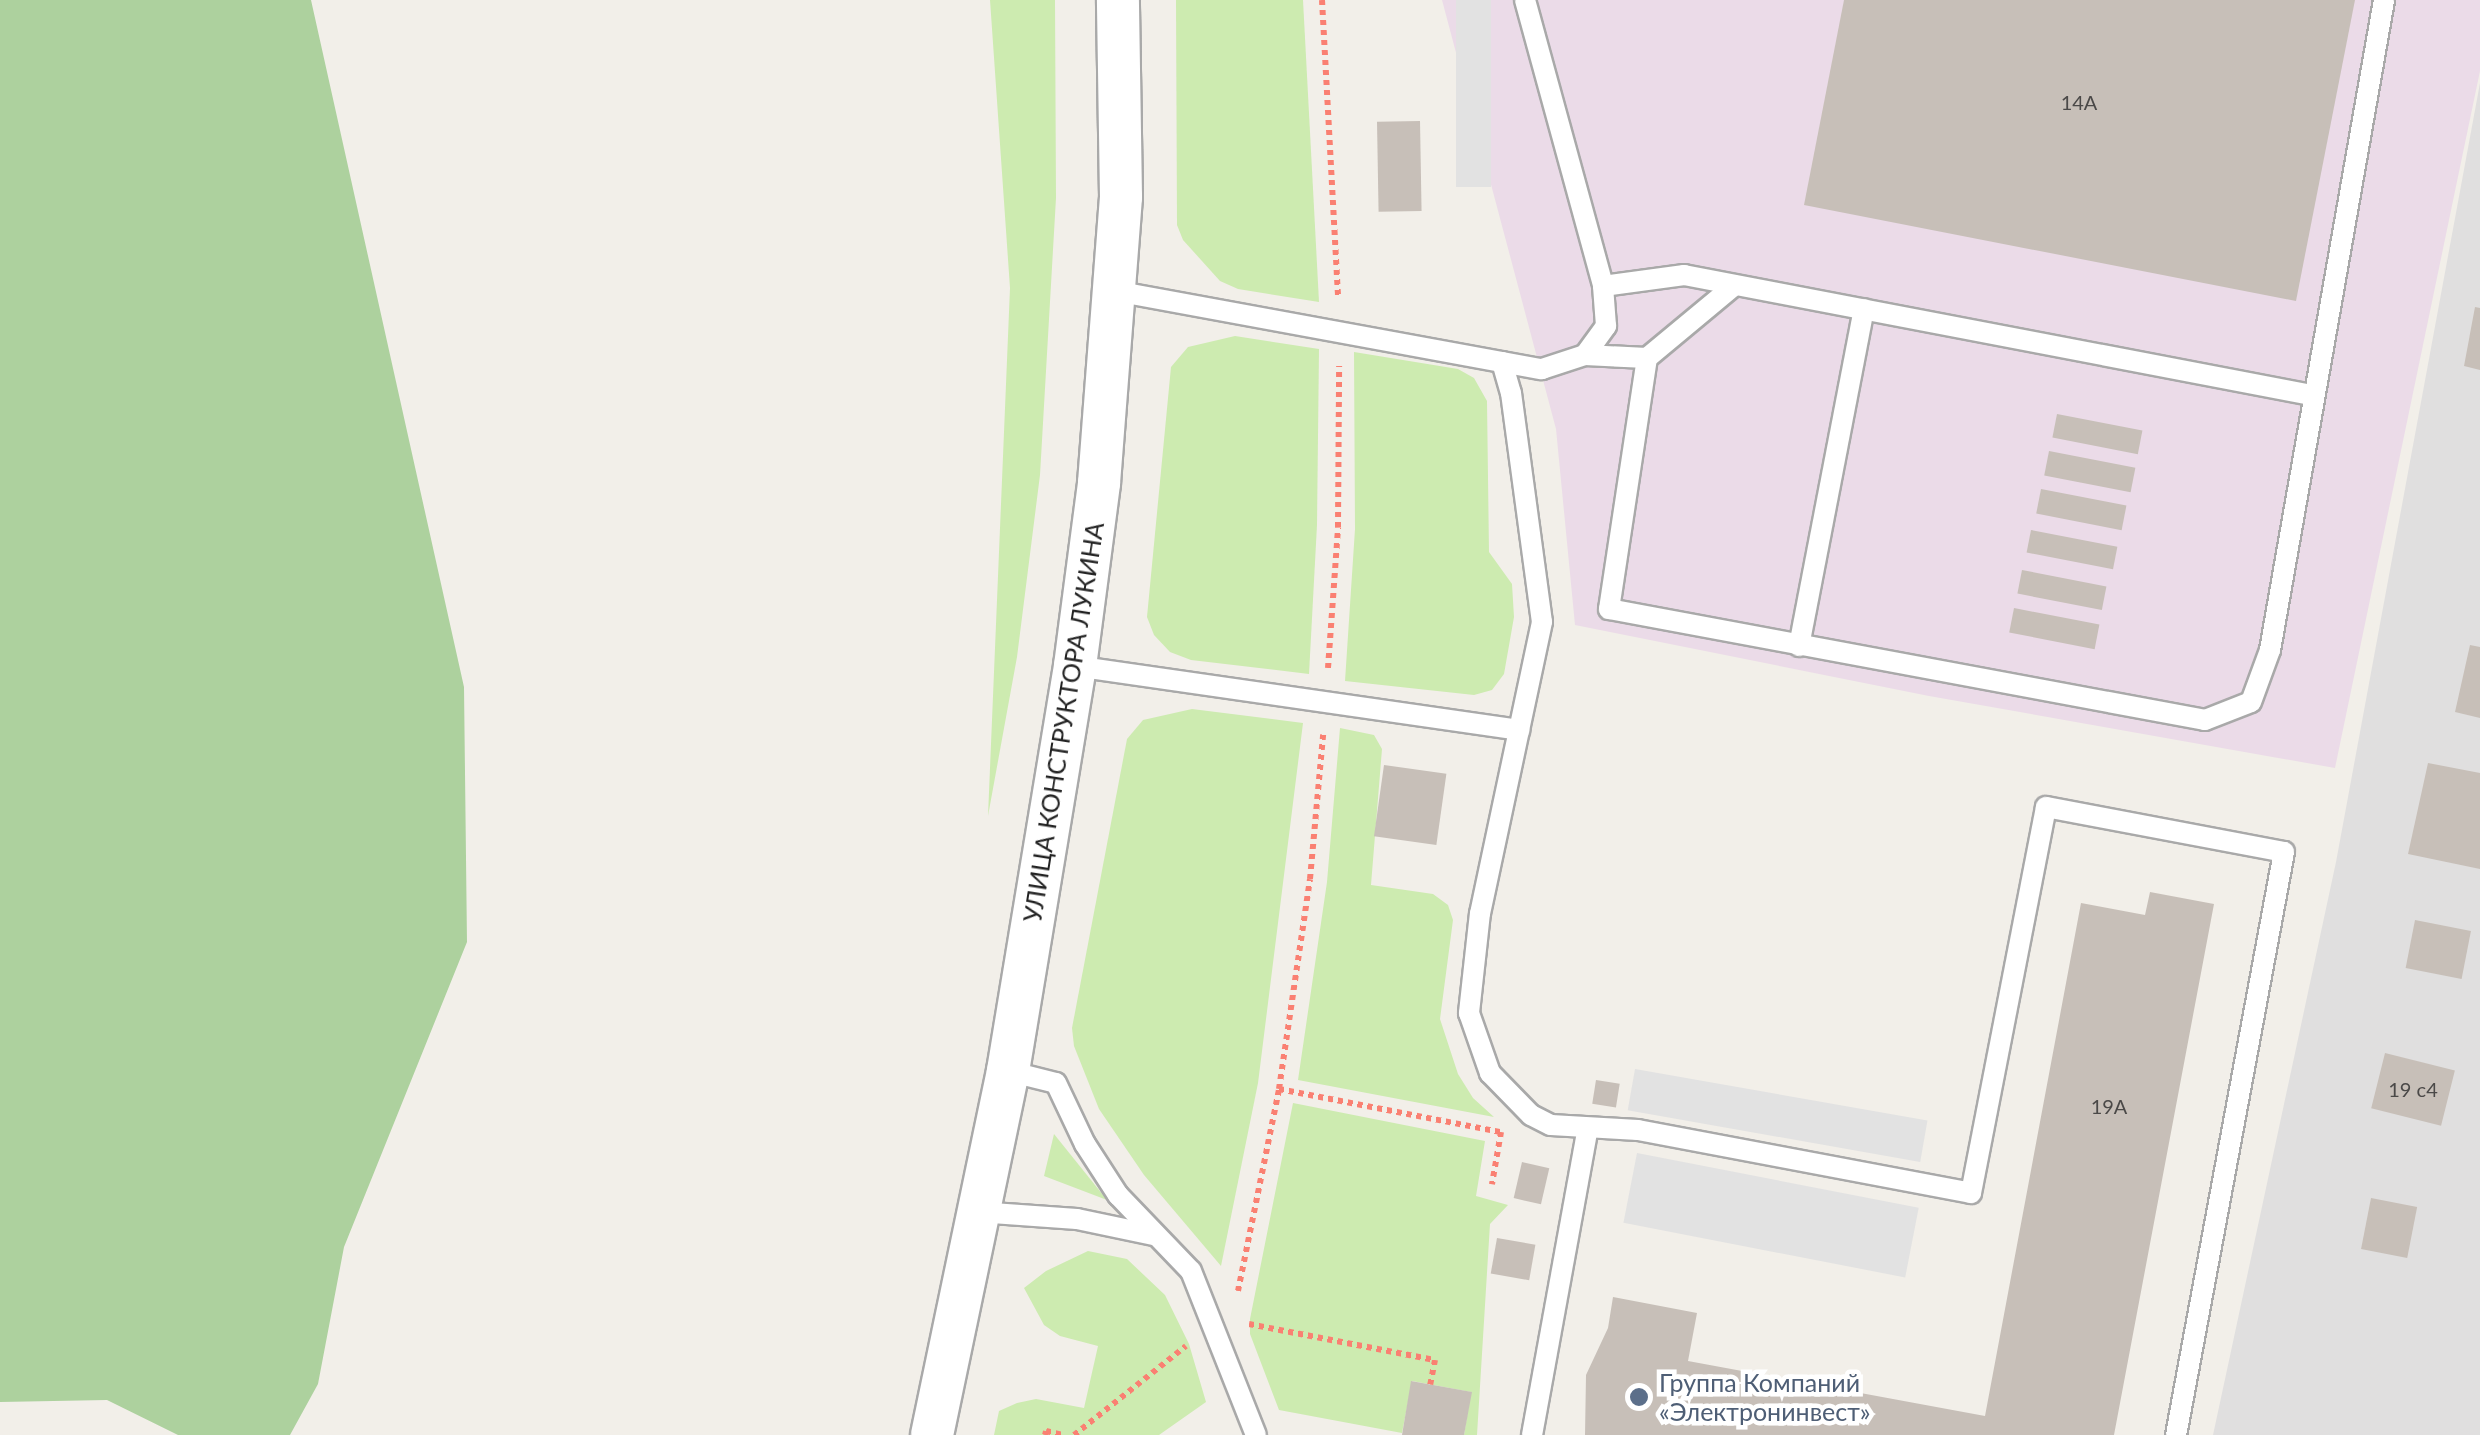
<!DOCTYPE html>
<html>
<head>
<meta charset="utf-8">
<style>
  body { margin:0 }
  #map { position:relative; width:2480px; height:1435px; overflow:hidden; background:#f2efe9; font-family:Lato,sans-serif }
  div>[style] { position:absolute }
  .residential>* { inset:0; background:#e0dfdf }
  .industrial>* { inset:0; background:#ebdbe8 }
  .grass>* { inset:0; background:#cdebb0 }
  .forest>* { inset:0; background:#add19e }
  .parking>* { inset:0; background:#e2e2e2; transform-origin:0 0 }
  .building>* { inset:0; background:#c7bfb8; transform-origin:0 0 }
  .path>* { height:6px; margin-top:-3px; transform-origin:0; background:repeating-linear-gradient(90deg,#fa8072 0 5px,transparent 0 10px) }
  .roads { filter:drop-shadow(2px 0 #a9a9a9) drop-shadow(-2px 0 #a9a9a9) drop-shadow(0 2px #a9a9a9) drop-shadow(0 -2px #a9a9a9) }
  .lane>* { height:20px; margin:-10px; padding:0 10px; transform-origin:10px; border-radius:10px; background:#fff }
  .street>* { height:42px; margin:-21px; padding:0 21px; transform-origin:21px; border-radius:21px; background:#fff }
  .dots>* { width:28px; height:28px; translate:-50% -50%; box-sizing:border-box; border:5px solid #fff; border-radius:50% }
  span { translate:-50% -50%; white-space:nowrap; text-align:center; line-height:1.15; -webkit-text-stroke:9px #fff; paint-order:stroke }
  .number-label { font-size:20px; color:#4b4948 }
  .number-label span { -webkit-text-stroke-width:0 }
  .street-label { font-size:25px; color:#222 }
  .service-label { font-size:25px; color:#4e5e75 }
  .left { translate:0 -50%; text-align:left }
</style>
</head>
<body>
<div id="map">
  <div class="residential">
    <i style="clip-path:polygon(2480px 83px,2480px 1435px,2213px 1435px,2336px 862px)"></i>
  </div>
  <div class="industrial">
    <i style="clip-path:polygon(1442px 0,2480px 0,2480px 71px,2335px 768px,1929px 696px,1575px 625px,1556px 429px)"></i>
  </div>
  <div class="grass">
    <i style="clip-path:polygon(990px 0,1055px 0,1056px 198px,1040px 475px,1017px 657px,988px 816px,1010px 288px)"></i>
    <i style="clip-path:polygon(1176px 0,1303px 0,1319px 302px,1238px 289px,1220px 281px,1183px 240px,1177px 225px)"></i>
    <i style="clip-path:polygon(1235px 336px,1319px 349px,1317px 525px,1309px 674px,1191px 660px,1170px 652px,1154px 635px,1147px 617px,1171px 367px,1188px 347px)"></i>
    <i style="clip-path:polygon(1354px 352px,1458px 369px,1474px 378px,1487px 401px,1489px 552px,1512px 584px,1514px 617px,1504px 674px,1492px 690px,1474px 695px,1345px 681px,1355px 529px)"></i>
    <i style="clip-path:polygon(1192px 709px,1303px 723px,1258px 1083px,1221px 1266px,1144px 1175px,1099px 1109px,1074px 1046px,1072px 1028px,1127px 739px,1143px 720px)"></i>
    <i style="clip-path:polygon(1340px 728px,1374px 735px,1382px 749px,1371px 885px,1433px 894px,1448px 905px,1453px 920px,1440px 1019px,1458px 1074px,1473px 1098px,1494px 1117px,1298px 1080px,1327px 882px)"></i>
    <i style="clip-path:polygon(1293px 1103px,1485px 1141px,1476px 1196px,1508px 1205px,1490px 1224px,1477px 1435px,1464px 1435px,1471px 1392px,1412px 1381px,1402px 1433px,1279px 1410px,1250px 1334px,1250px 1319px)"></i>
    <i style="clip-path:polygon(1054px 1134px,1107px 1200px,1044px 1176px)"></i>
    <i style="clip-path:polygon(1088px 1251px,1127px 1259px,1165px 1295px,1189px 1344px,1206px 1402px,1159px 1435px,994px 1435px,999px 1411px,1017px 1403px,1036px 1399px,1084px 1408px,1098px 1346px,1060px 1336px,1044px 1325px,1024px 1288px,1046px 1271px)"></i>
  </div>
  <div class="forest">
    <i style="clip-path:polygon(0 0,311px 0,464px 687px,467px 942px,344px 1247px,318px 1384px,290px 1435px,178px 1435px,107px 1400px,0 1402px)"></i>
  </div>
  <div class="parking">
    <i style="left:1456px;top:0;width:35px;height:187px"></i>
    <i style="left:1635px;top:1069px;width:297px;height:42px;rotate:10deg"></i>
    <i style="left:1637px;top:1153px;width:287px;height:71px;rotate:11deg"></i>
  </div>
  <div class="building">
    <i style="clip-path:polygon(1844px 0,2355px 0,2296px 301px,1804px 205px)"></i>
    <i style="left:1420px;top:121px;width:90px;height:43px;rotate:89deg"></i>
    <i style="clip-path:polygon(2475px 307px,2480px 308px,2480px 370px,2464px 366px)"></i>
    <i style="left:2057px;top:414px;width:87px;height:24px;rotate:11deg"></i>
    <i style="left:2049px;top:451px;width:88px;height:25px;rotate:11deg"></i>
    <i style="left:2041px;top:489px;width:87px;height:25px;rotate:11deg"></i>
    <i style="left:2031px;top:530px;width:88px;height:23px;rotate:11deg"></i>
    <i style="left:2022px;top:570px;width:86px;height:24px;rotate:11deg"></i>
    <i style="left:2014px;top:608px;width:87px;height:25px;rotate:11deg"></i>
    <i style="clip-path:polygon(2470px 645px,2480px 647px,2480px 718px,2455px 712px)"></i>
    <i style="clip-path:polygon(2428px 763px,2480px 773px,2480px 869px,2408px 854px)"></i>
    <i style="left:1384px;top:765px;width:63px;height:72px;rotate:8deg"></i>
    <i style="clip-path:polygon(2150px 892px,2214px 904px,2114px 1435px,1585px 1435px,1586px 1375px,1608px 1328px,1613px 1297px,1697px 1313px,1688px 1361px,1985px 1416px,2081px 903px,2145px 915px)"></i>
    <i style="left:2415px;top:920px;width:57px;height:49px;rotate:11deg"></i>
    <i style="left:2385px;top:1053px;width:72px;height:57px;rotate:14deg"></i>
    <i style="left:1596px;top:1080px;width:24px;height:24px;rotate:9deg"></i>
    <i style="left:1522px;top:1162px;width:28px;height:37px;rotate:13deg"></i>
    <i style="left:2371px;top:1198px;width:47px;height:52px;rotate:11deg"></i>
    <i style="left:1497px;top:1238px;width:39px;height:36px;rotate:10deg"></i>
    <i style="clip-path:polygon(1411px 1381px,1472px 1392px,1464px 1435px,1402px 1435px)"></i>
  </div>
  <div class="path">
    <i style="left:1322px;top:0;width:298px;rotate:86.9deg"></i>
    <i style="left:1328px;top:668px;width:141px;rotate:-85.9deg"></i>
    <i style="left:1338px;top:527px;width:161px;rotate:-89.6deg"></i>
    <i style="left:1279px;top:1089px;width:226px;rotate:11deg"></i>
    <i style="left:1501px;top:1132px;width:53px;rotate:99.8deg"></i>
    <i style="left:1238px;top:1291px;width:206px;rotate:-78.5deg"></i>
    <i style="left:1279px;top:1089px;width:212px;rotate:-81.6deg"></i>
    <i style="left:1310px;top:879px;width:145px;rotate:-84.8deg"></i>
    <i style="left:1249px;top:1324px;width:189px;rotate:11deg"></i>
    <i style="left:1435px;top:1360px;width:25px;rotate:101deg"></i>
    <i style="left:1045px;top:1435px;width:4px;rotate:-76deg"></i>
    <i style="left:1046px;top:1431px;width:18px;rotate:13deg"></i>
    <i style="left:1074px;top:1435px;width:143px;rotate:-38.5deg"></i>
  </div>
  <div class="roads">
    <div class="lane">
      <i style="left:1525px;top:0;width:296px;rotate:74.7deg"></i>
      <i style="left:1603px;top:286px;width:82px;rotate:-7.7deg"></i>
      <i style="left:1684px;top:275px;width:638px;rotate:10.83deg"></i>
      <i style="left:1115px;top:291px;width:434px;rotate:10.4deg"></i>
      <i style="left:1542px;top:369px;width:45px;rotate:-18deg"></i>
      <i style="left:1585px;top:355px;width:36px;rotate:-54deg"></i>
      <i style="left:1606px;top:326px;width:40px;rotate:-94.3deg"></i>
      <i style="left:1585px;top:355px;width:62px;rotate:2.8deg"></i>
      <i style="left:1647px;top:358px;width:114px;rotate:-39.7deg"></i>
      <i style="left:1647px;top:358px;width:254px;rotate:98.6deg"></i>
      <i style="left:1609px;top:609px;width:606px;rotate:10.55deg"></i>
      <i style="left:2205px;top:720px;width:49px;rotate:-21.4deg"></i>
      <i style="left:2251px;top:702px;width:55px;rotate:-69.9deg"></i>
      <i style="left:2270px;top:650px;width:660px;rotate:-80.05deg"></i>
      <i style="left:1502px;top:362px;width:32px;rotate:74deg"></i>
      <i style="left:1511px;top:393px;width:231px;rotate:82.3deg"></i>
      <i style="left:1542px;top:622px;width:298px;rotate:102deg"></i>
      <i style="left:1480px;top:913px;width:101px;rotate:96.3deg"></i>
      <i style="left:1469px;top:1013px;width:64px;rotate:70.7deg"></i>
      <i style="left:1490px;top:1073px;width:59px;rotate:45.7deg"></i>
      <i style="left:1531px;top:1115px;width:22px;rotate:27deg"></i>
      <i style="left:1551px;top:1125px;width:87px;rotate:3.3deg"></i>
      <i style="left:1638px;top:1130px;width:339px;rotate:10.7deg"></i>
      <i style="left:1971px;top:1193px;width:393px;rotate:-79deg"></i>
      <i style="left:2046px;top:807px;width:242px;rotate:10.7deg"></i>
      <i style="left:2284px;top:852px;width:593px;rotate:100.49deg"></i>
      <i style="left:1799px;top:646px;width:343px;rotate:-79.1deg"></i>
      <i style="left:1075px;top:666px;width:449px;rotate:8.2deg"></i>
      <i style="left:1008px;top:1071px;width:49px;rotate:14deg"></i>
      <i style="left:1056px;top:1083px;width:68px;rotate:64.6deg"></i>
      <i style="left:1085px;top:1144px;width:61px;rotate:57.1deg"></i>
      <i style="left:1118px;top:1195px;width:105px;rotate:46.2deg"></i>
      <i style="left:1191px;top:1271px;width:176px;rotate:68.4deg"></i>
      <i style="left:978px;top:1212px;width:99px;rotate:4deg"></i>
      <i style="left:1077px;top:1219px;width:78px;rotate:11.9deg"></i>
      <i style="left:1532px;top:1435px;width:312px;rotate:-79.7deg"></i>
    </div>
    <div class="street">
      <i style="left:932px;top:1435px;width:372px;rotate:-78.2deg"></i>
      <i style="left:1008px;top:1071px;width:411px;rotate:-80.6deg"></i>
      <i style="left:1075px;top:666px;width:185px;rotate:-82.5deg"></i>
      <i style="left:1099px;top:483px;width:287px;rotate:-85.6deg"></i>
      <i style="left:1121px;top:197px;width:197px;rotate:-90.9deg"></i>
    </div>
  </div>
  <div class="dots">
    <i style="left:1639px;top:1397px;background:#5c6f8a"></i>
  </div>
  <div class="number-label">
    <span style="left:2079px;top:102px">14А</span>
    <span style="left:2413px;top:1089px">19 с4</span>
    <span style="left:2109px;top:1106px">19А</span>
  </div>
  <div class="street-label">
    <span style="left:1063px;top:722px;rotate:-81deg">УЛИЦА КОНСТРУКТОРА ЛУКИНА</span>
  </div>
  <div class="service-label">
    <span class="left" style="left:1659px;top:1397px">Группа Компаний<br>«Электронинвест»</span>
  </div>
</div>
</body>
</html>
